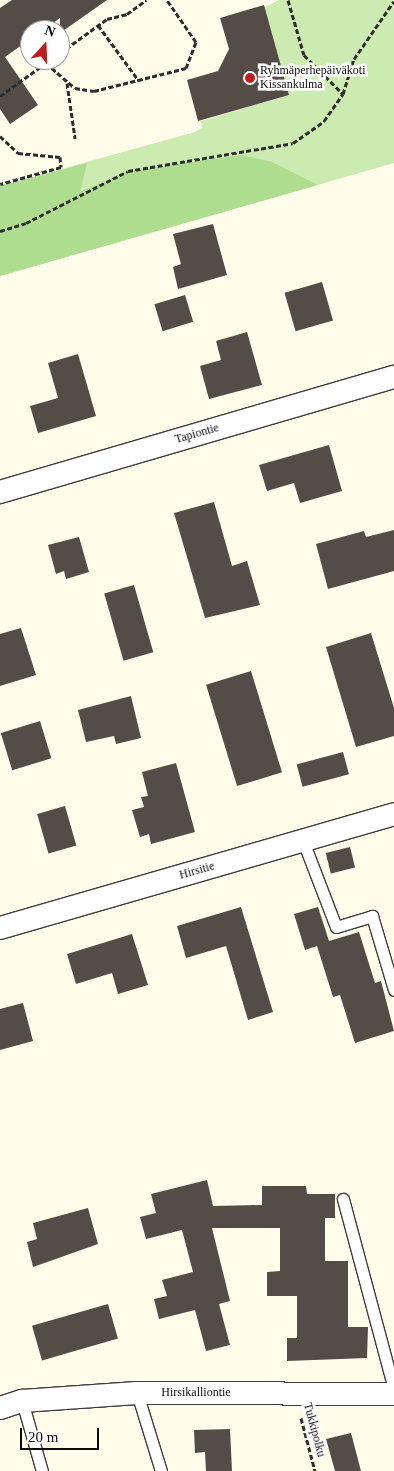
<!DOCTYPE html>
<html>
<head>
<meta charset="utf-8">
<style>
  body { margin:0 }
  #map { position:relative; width:394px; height:1471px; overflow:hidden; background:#fffce9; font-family:"Times New Roman",serif }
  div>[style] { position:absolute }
  .green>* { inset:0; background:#ccebb0 }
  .forest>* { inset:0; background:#aedd8f }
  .building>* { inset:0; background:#544d47; transform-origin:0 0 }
  .path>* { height:3px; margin-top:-1.5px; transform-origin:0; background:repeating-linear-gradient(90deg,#2d2d2d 0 5px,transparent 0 7.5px) }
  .roads { filter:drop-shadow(1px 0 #3e3e3e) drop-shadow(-1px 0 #3e3e3e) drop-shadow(0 1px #3e3e3e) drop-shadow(0 -1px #3e3e3e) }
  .service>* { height:11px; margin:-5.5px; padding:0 5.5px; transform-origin:5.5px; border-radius:5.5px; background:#fff }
  .minor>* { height:22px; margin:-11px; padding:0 11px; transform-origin:11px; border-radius:11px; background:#fff }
  .dots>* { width:14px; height:14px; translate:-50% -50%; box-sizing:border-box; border:2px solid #fff; border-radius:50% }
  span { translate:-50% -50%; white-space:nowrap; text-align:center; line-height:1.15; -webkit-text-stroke:5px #fff; paint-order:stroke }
  .poi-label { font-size:12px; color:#0b0b0b }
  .left { translate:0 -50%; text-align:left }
  .street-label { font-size:12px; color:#0b0b0b }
  .north { position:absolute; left:20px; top:20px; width:50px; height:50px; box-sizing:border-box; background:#fff; border:1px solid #9d9d9d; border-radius:50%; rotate:20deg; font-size:14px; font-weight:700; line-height:20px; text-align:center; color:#0b0b0b }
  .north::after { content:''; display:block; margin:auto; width:18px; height:22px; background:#c31b1b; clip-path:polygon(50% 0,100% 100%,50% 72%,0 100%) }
  .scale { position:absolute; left:20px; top:1428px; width:79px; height:22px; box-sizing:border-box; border:2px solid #0b0b0b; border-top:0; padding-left:6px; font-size:15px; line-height:18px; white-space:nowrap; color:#0b0b0b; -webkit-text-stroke:4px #fff; paint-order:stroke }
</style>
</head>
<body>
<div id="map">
  <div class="green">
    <i style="clip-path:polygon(279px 0,394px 0,394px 163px,0 276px,0 186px,195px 132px,202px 128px,201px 121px,289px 95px,264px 8px)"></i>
  </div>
  <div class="forest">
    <i style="clip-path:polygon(243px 155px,272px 162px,318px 185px,0 276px,0 186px,87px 163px,80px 192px,128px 171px)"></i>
  </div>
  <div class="building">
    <i style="clip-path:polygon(12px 0,107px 0,60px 33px,60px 18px,43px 30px,30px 30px,30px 39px,5px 57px,38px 105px,10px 124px,0 109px,0 8px)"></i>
    <i style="clip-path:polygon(264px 5px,289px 95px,198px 121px,187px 80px,218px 71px,229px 49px,220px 18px)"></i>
    <i style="clip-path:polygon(213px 224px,227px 275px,178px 289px,173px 267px,181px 264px,173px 234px)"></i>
    <i style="left:322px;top:282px;width:40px;height:39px;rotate:74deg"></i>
    <i style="left:185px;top:295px;width:28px;height:32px;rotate:73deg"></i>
    <i style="clip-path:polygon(247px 332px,262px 385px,209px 399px,200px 366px,221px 360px,216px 341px)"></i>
    <i style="clip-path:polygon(78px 354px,96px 416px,38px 433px,30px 406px,58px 398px,48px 363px)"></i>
    <i style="clip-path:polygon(329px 445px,342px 491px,300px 503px,294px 483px,267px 491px,259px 465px)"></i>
    <i style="clip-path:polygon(214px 502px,232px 566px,247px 561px,260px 605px,205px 618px,174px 513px)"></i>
    <i style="clip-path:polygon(394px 530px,394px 571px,328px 589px,316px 544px,364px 531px,366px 537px)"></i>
    <i style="clip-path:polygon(79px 537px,89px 572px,66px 579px,64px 571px,56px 574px,48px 545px)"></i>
    <i style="left:134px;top:585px;width:70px;height:31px;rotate:74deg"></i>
    <i style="clip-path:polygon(21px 628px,36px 675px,0 686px,0 634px)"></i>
    <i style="clip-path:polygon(371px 633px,394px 708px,394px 736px,356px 747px,326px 647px)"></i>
    <i style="left:251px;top:671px;width:106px;height:47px;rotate:73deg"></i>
    <i style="clip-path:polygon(131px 696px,141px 738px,116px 744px,114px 736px,86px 742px,78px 710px)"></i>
    <i style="left:40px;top:721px;width:39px;height:41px;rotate:73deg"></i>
    <i style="left:343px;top:752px;width:23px;height:48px;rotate:75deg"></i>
    <i style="clip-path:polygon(176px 763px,195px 832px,151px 844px,149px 834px,140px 837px,132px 810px,144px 807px,141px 797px,148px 796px,142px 772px)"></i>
    <i style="left:65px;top:806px;width:41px;height:29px;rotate:74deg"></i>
    <i style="left:350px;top:847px;width:21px;height:25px;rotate:76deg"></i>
    <i style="clip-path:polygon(241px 907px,273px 1012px,248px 1020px,226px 946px,186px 958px,177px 926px)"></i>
    <i style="clip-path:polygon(318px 907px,329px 941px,359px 932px,375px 983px,381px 981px,394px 1031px,355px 1043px,340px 995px,333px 997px,317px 946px,305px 950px,294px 914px)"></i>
    <i style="clip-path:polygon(132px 934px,148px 985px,118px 994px,112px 973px,76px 984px,67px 954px)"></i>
    <i style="clip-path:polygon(23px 1003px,33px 1041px,0 1050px,0 1009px)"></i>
    <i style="clip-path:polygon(207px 1180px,213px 1206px,262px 1205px,262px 1186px,306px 1186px,307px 1194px,335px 1194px,335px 1218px,325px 1218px,325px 1261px,348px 1261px,348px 1327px,368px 1327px,367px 1358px,287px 1361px,287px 1338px,297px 1338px,297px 1296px,267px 1296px,267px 1272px,280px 1271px,280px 1228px,212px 1228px,230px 1301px,219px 1304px,230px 1345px,206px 1351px,195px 1310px,159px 1319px,154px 1299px,167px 1296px,162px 1280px,193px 1272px,182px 1230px,146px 1239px,140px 1217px,156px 1213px,151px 1194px)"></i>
    <i style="clip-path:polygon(88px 1208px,98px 1244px,33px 1267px,27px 1242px,37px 1239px,33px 1223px)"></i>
    <i style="left:108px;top:1304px;width:36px;height:79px;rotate:74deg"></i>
    <i style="clip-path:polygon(230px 1429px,232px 1471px,206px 1471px,205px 1452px,195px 1453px,194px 1430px)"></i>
    <i style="clip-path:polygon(351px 1433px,361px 1471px,335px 1471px,326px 1439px)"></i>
  </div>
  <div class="path">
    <i style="left:288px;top:0;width:57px;rotate:73.8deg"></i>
    <i style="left:304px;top:55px;width:55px;rotate:45deg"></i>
    <i style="left:98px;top:25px;width:69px;rotate:53.8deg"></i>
    <i style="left:30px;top:39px;width:1px;rotate:90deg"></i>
    <i style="left:60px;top:53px;width:58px;rotate:-35.9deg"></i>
    <i style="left:107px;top:19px;width:21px;rotate:-14deg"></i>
    <i style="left:127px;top:14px;width:24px;rotate:-36deg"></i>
    <i style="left:46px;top:63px;width:38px;rotate:41deg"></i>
    <i style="left:75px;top:88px;width:19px;rotate:9deg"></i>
    <i style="left:94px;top:91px;width:95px;rotate:-14deg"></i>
    <i style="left:186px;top:68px;width:28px;rotate:-69deg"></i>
    <i style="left:196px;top:42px;width:51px;rotate:-124.6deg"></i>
    <i style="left:67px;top:83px;width:56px;rotate:81.7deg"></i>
    <i style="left:0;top:96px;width:62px;rotate:-35.8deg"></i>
    <i style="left:0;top:136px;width:25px;rotate:43deg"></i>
    <i style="left:18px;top:153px;width:42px;rotate:5.4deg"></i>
    <i style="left:60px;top:157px;width:10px;rotate:84deg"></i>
    <i style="left:61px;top:167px;width:63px;rotate:164.4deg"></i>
    <i style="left:0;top:231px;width:27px;rotate:-17deg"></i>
    <i style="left:26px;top:223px;width:114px;rotate:-27deg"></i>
    <i style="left:128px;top:171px;width:167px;rotate:-9.6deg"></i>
    <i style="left:293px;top:143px;width:38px;rotate:-35deg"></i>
    <i style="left:324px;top:121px;width:33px;rotate:-55deg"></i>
    <i style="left:343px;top:94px;width:37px;rotate:-73deg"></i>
    <i style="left:354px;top:59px;width:70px;rotate:-55.4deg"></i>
    <i style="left:301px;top:1418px;width:55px;rotate:75.2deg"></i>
  </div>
  <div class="roads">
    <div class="service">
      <i style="left:303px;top:841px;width:92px;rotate:69deg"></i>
      <i style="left:336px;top:927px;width:38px;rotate:-17deg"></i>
      <i style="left:372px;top:916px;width:77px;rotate:73.4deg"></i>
      <i style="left:343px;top:1199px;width:198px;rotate:75deg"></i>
      <i style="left:137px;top:1393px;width:82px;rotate:72.9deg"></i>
      <i style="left:22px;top:1401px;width:73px;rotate:74.1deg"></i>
    </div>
    <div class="minor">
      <i style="left:0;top:492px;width:410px;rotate:-16.3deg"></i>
      <i style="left:0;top:928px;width:410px;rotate:-16.1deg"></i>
      <i style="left:0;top:1408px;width:23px;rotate:-18deg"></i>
      <i style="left:22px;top:1401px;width:115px;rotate:-4deg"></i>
      <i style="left:137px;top:1393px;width:257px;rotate:0.2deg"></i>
    </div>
  </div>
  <div class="dots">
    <i style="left:250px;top:78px;background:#c31b1b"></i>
  </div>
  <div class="poi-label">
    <span class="left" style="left:260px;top:78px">Ryhmäperhepäiväkoti<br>Kissankulma</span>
  </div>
  <div class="street-label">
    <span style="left:197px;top:434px;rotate:-16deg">Tapiontie</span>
    <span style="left:197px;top:871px;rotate:-16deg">Hirsitie</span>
    <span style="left:196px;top:1393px">Hirsikalliontie</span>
    <span style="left:314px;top:1430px;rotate:75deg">Tukkipolku</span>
  </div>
  <div class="north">N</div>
  <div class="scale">20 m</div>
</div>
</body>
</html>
